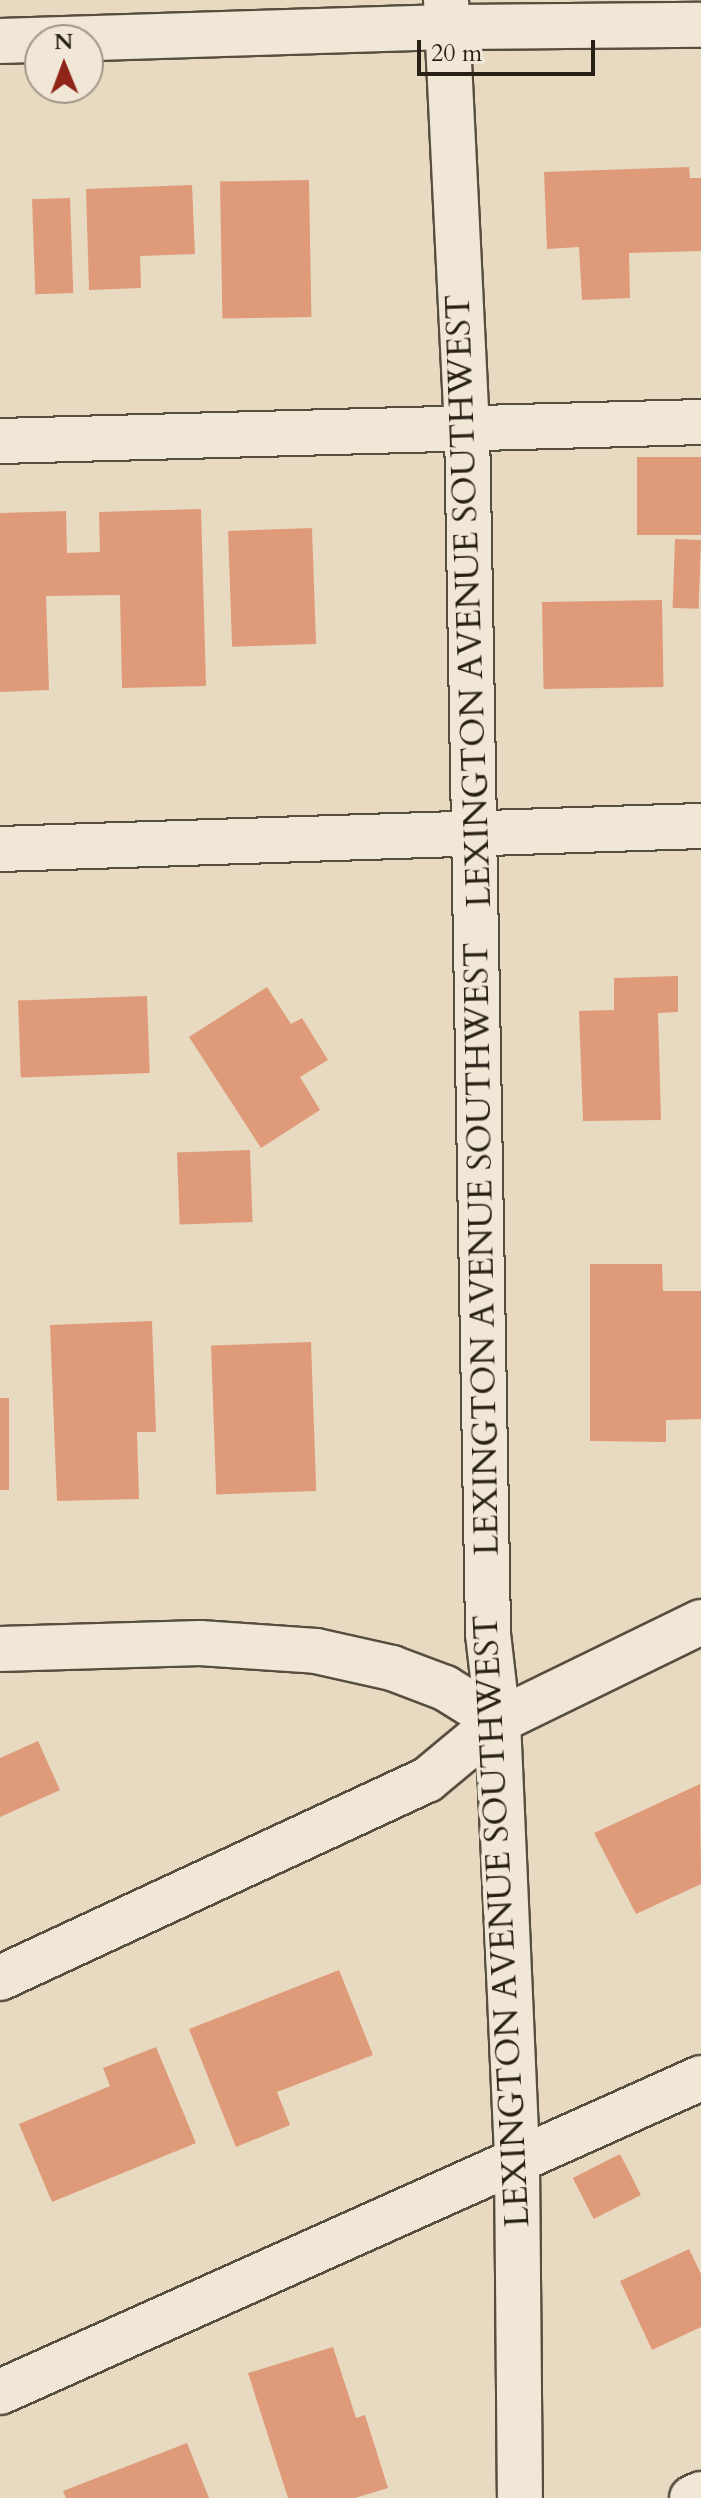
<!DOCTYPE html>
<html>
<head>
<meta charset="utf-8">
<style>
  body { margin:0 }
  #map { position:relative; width:701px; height:2498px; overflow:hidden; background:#e8dac1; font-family:Cardo,serif }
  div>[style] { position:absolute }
  .building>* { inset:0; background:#df9a79; transform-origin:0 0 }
  .roads { filter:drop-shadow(2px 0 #584e40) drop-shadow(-2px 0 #584e40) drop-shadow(0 2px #584e40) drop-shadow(0 -2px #584e40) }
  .minor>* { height:44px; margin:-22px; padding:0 22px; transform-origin:22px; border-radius:22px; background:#f0e7d7 }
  span { translate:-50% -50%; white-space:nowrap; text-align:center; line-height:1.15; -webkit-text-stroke:8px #f0e7d7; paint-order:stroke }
  .street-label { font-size:34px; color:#281f15 }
  .north { position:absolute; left:24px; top:24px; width:80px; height:80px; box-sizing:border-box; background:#f0e7d7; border:2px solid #a09789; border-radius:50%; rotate:359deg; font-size:22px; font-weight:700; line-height:32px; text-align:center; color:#281f15 }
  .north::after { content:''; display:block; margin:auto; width:28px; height:36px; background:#8f2418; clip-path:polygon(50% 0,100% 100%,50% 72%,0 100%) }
  .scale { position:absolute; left:417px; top:40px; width:178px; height:36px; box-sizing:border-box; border:4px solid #281f15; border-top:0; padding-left:10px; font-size:24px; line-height:28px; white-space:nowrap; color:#281f15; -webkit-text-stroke:6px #f0e7d7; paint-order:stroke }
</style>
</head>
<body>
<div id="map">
  <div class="building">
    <i style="clip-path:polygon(689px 167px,690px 178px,701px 178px,701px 251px,629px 253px,630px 298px,582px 300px,579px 247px,547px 249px,544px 172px)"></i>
    <i style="left:309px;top:180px;width:137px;height:89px;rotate:89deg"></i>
    <i style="clip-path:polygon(192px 185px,195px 254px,140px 256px,141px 288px,89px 290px,86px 189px)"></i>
    <i style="left:70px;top:198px;width:95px;height:38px;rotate:88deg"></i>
    <i style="left:701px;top:457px;width:78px;height:64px;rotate:90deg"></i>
    <i style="clip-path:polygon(201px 509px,206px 686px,122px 688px,120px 595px,46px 596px,49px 690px,0 692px,0 513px,66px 511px,67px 553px,100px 552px,99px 512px)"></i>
    <i style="left:312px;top:528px;width:116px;height:84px;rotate:88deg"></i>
    <i style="left:675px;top:539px;width:26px;height:69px;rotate:2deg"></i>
    <i style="left:662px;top:600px;width:87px;height:120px;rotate:89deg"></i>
    <i style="clip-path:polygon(678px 976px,678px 1012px,658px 1013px,661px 1120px,583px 1121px,579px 1011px,614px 1010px,614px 978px)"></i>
    <i style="clip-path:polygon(267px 987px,291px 1024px,302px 1018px,328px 1060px,300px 1077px,320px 1110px,261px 1148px,189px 1037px)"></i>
    <i style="left:147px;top:996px;width:77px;height:129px;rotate:88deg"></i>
    <i style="left:250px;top:1150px;width:72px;height:73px;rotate:88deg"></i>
    <i style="clip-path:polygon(590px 1264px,662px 1264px,663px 1291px,701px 1291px,701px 1419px,666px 1420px,666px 1442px,590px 1441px)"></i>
    <i style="clip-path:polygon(152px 1321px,156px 1432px,137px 1432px,139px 1499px,57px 1501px,50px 1325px)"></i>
    <i style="left:311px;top:1342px;width:149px;height:100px;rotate:88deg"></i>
    <i style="left:0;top:1398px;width:9px;height:92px"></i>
    <i style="clip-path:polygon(38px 1741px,60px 1790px,0 1817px,0 1758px)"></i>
    <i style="clip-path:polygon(700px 1784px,701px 1884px,636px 1914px,594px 1833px)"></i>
    <i style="clip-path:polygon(339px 1970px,373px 2055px,277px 2092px,290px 2125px,236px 2147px,189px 2029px)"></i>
    <i style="clip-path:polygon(156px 2047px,196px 2143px,52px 2202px,19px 2124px,110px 2086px,103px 2068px)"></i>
    <i style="left:620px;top:2154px;width:46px;height:53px;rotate:63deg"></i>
    <i style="clip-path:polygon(689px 2249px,701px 2274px,701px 2327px,652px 2350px,620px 2281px)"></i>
    <i style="clip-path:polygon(333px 2347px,356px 2418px,365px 2415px,388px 2488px,355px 2498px,288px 2498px,248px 2373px)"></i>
    <i style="clip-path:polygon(187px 2443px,209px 2498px,66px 2498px,63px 2491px)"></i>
  </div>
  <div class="roads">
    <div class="minor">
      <i style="left:446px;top:0;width:427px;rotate:87.2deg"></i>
      <i style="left:467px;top:426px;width:1208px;rotate:89deg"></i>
      <i style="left:488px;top:1634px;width:88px;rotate:83.4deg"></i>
      <i style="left:498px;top:1721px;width:441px;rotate:87.5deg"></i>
      <i style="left:517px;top:2162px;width:336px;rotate:89.5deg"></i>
      <i style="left:0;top:41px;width:447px;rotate:-1.8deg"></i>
      <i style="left:447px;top:27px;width:254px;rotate:-0.5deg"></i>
      <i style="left:0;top:441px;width:701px;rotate:-1.55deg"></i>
      <i style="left:0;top:849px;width:701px;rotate:-1.88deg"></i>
      <i style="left:0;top:1649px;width:200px;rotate:-1.7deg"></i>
      <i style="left:200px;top:1643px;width:116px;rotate:3.9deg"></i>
      <i style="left:316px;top:1651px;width:78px;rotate:12.6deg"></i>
      <i style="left:392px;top:1668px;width:57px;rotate:20.7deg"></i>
      <i style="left:445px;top:1688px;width:62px;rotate:31.9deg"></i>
      <i style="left:0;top:1978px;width:471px;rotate:-24.9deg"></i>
      <i style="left:427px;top:1780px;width:92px;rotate:-39.7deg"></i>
      <i style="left:498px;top:1721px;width:226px;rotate:-26deg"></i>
      <i style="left:0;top:2392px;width:768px;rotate:-24.13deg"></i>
      <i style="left:692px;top:2498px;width:10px;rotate:-24deg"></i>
    </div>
  </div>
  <div class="street-label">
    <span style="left:469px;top:601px;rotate:-92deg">LEXINGTON AVENUE SOUTHWEST</span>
    <span style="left:482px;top:1249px;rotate:-91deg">LEXINGTON AVENUE SOUTHWEST</span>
    <span style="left:502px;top:1921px;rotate:-93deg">LEXINGTON AVENUE SOUTHWEST</span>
  </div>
  <div class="north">N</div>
  <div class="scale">20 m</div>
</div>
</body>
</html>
